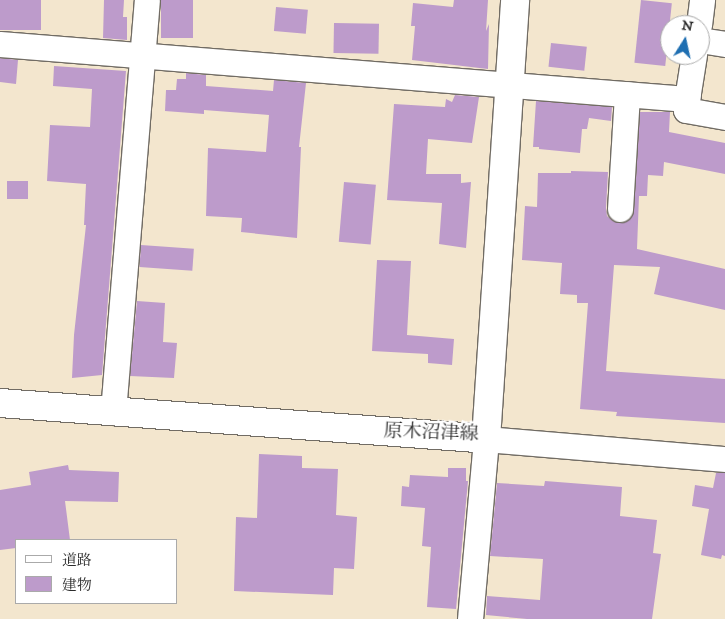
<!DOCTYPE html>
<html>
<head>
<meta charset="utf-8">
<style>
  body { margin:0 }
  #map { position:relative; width:725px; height:619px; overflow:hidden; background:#f3e6ce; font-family:"IM FELL DW Pica","Noto Serif JP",serif }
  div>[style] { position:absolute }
  .building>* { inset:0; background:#bd9bcb; transform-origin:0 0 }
  .roads { filter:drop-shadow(1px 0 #716c64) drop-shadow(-1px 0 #716c64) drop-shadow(0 1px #716c64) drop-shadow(0 -1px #716c64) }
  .minor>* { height:25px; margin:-12.5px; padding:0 12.5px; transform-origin:12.5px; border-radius:12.5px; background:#fff }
  .major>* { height:28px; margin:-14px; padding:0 14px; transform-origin:14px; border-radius:14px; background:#fff }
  span { translate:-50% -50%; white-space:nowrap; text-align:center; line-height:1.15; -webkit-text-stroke:5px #fff; paint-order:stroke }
  .street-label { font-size:19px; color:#2b2b2b }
  .legend { position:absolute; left:15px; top:539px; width:162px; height:65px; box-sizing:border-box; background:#fff; border:1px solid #aaa; margin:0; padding:6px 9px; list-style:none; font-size:15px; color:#2b2b2b }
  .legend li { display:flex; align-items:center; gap:10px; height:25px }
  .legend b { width:25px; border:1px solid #aaa }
  .north { position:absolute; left:660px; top:15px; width:50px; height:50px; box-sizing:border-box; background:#fff; border:1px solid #aaa; border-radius:50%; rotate:10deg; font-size:14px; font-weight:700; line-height:20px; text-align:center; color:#2b2b2b }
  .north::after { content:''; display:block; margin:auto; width:18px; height:22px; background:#1f6fb2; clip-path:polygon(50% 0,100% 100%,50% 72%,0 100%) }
</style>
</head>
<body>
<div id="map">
  <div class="building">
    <i style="left:0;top:0;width:41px;height:30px"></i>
    <i style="clip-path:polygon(104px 0,124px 0,123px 17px,127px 17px,127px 40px,103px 38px)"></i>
    <i style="left:161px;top:0;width:32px;height:38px"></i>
    <i style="clip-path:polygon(454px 0,488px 0,486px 31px,489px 24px,488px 69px,412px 60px,415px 26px,411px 26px,413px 3px,453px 7px)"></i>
    <i style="left:641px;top:0;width:31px;height:63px;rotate:6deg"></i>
    <i style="left:276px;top:7px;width:32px;height:24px;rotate:5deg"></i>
    <i style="left:334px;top:23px;width:45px;height:30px;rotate:1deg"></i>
    <i style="left:551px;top:43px;width:36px;height:24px;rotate:6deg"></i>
    <i style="clip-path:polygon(0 58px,18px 60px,16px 84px,0 82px)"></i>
    <i style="clip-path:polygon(54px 66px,126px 71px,102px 375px,72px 378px,74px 335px,86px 225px,84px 225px,86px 184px,47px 181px,50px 125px,90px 127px,92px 89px,53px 86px)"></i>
    <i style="clip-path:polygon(186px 73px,206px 75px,206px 86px,273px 91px,274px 80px,306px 83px,299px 147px,301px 147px,297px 238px,241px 232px,242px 218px,206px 216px,208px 148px,266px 152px,269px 115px,204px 110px,204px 114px,165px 111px,166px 90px,176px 90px,177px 79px,186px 79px)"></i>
    <i style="clip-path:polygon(455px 95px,479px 97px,472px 143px,428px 139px,426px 174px,461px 174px,461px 183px,471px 182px,466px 248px,439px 244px,442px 203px,387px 200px,394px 104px,445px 107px,446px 99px,452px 102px)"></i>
    <i style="clip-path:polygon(536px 101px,612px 107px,611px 121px,589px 118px,587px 129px,582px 129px,580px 153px,539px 149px,539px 147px,533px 147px)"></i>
    <i style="clip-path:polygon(640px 112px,670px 112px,669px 132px,725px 143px,725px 174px,664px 162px,663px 176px,648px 175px,647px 196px,639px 196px,637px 249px,725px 269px,725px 310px,654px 294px,660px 267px,614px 265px,606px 371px,725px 379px,725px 423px,616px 416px,617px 412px,580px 409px,588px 303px,577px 303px,577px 295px,560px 294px,562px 263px,522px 260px,525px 206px,537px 207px,538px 173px,571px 173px,571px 171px,608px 172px,606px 208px,607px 216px,613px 221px,620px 223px,632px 217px,634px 210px)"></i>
    <i style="left:7px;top:181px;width:21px;height:18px"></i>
    <i style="left:344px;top:182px;width:32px;height:60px;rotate:5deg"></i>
    <i style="left:141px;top:245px;width:53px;height:22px;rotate:4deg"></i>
    <i style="clip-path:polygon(377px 260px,411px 261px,407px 335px,454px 339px,452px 365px,428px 363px,428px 354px,372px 351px)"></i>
    <i style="clip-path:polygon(137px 301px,165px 303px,163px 342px,177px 343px,174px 378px,130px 376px)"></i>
    <i style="clip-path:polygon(259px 454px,302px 456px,302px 468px,338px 469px,336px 515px,357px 517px,354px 569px,334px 568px,333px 595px,234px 591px,236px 517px,257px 518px)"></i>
    <i style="clip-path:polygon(68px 465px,69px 470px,119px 472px,118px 502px,65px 501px,70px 540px,16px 540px,16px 548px,0 550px,0 490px,31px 485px,29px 472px)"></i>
    <i style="clip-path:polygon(448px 468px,466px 468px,466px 481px,468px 481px,456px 609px,427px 607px,431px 547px,422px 546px,425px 508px,401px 506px,402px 486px,409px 487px,410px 475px,448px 477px)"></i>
    <i style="clip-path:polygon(716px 473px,725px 473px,725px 556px,722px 555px,721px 559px,701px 555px,709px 509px,692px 506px,695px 485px,713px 488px)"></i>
    <i style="clip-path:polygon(545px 481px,622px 487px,620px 516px,657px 520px,653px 553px,661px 554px,652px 619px,527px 619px,486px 615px,487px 596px,540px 600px,543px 559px,490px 556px,497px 483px,544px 486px)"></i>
  </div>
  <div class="roads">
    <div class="minor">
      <i style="left:699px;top:25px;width:25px;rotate:-83deg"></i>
      <i style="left:700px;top:40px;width:25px;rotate:9deg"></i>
      <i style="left:0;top:44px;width:689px;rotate:4.58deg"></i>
      <i style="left:687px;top:99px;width:45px;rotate:-81deg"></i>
      <i style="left:688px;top:93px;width:17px;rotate:97deg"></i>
      <i style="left:686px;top:110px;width:40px;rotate:10deg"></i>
      <i style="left:620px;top:209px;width:115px;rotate:-86.5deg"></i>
      <i style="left:113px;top:412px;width:413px;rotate:-85.3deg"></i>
      <i style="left:470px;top:619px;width:181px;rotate:-84.9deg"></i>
      <i style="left:486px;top:439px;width:240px;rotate:4.8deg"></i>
    </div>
    <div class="major">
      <i style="left:0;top:403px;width:487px;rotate:4.2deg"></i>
      <i style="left:486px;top:439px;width:440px;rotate:-86.2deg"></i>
    </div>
  </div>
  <div class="street-label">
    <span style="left:431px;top:433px;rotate:2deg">原木沼津線</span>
  </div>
  <ul class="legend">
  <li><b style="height:6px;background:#fff"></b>道路</li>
  <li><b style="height:14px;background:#bd9bcb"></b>建物</li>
  </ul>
  <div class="north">N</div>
</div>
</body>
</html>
